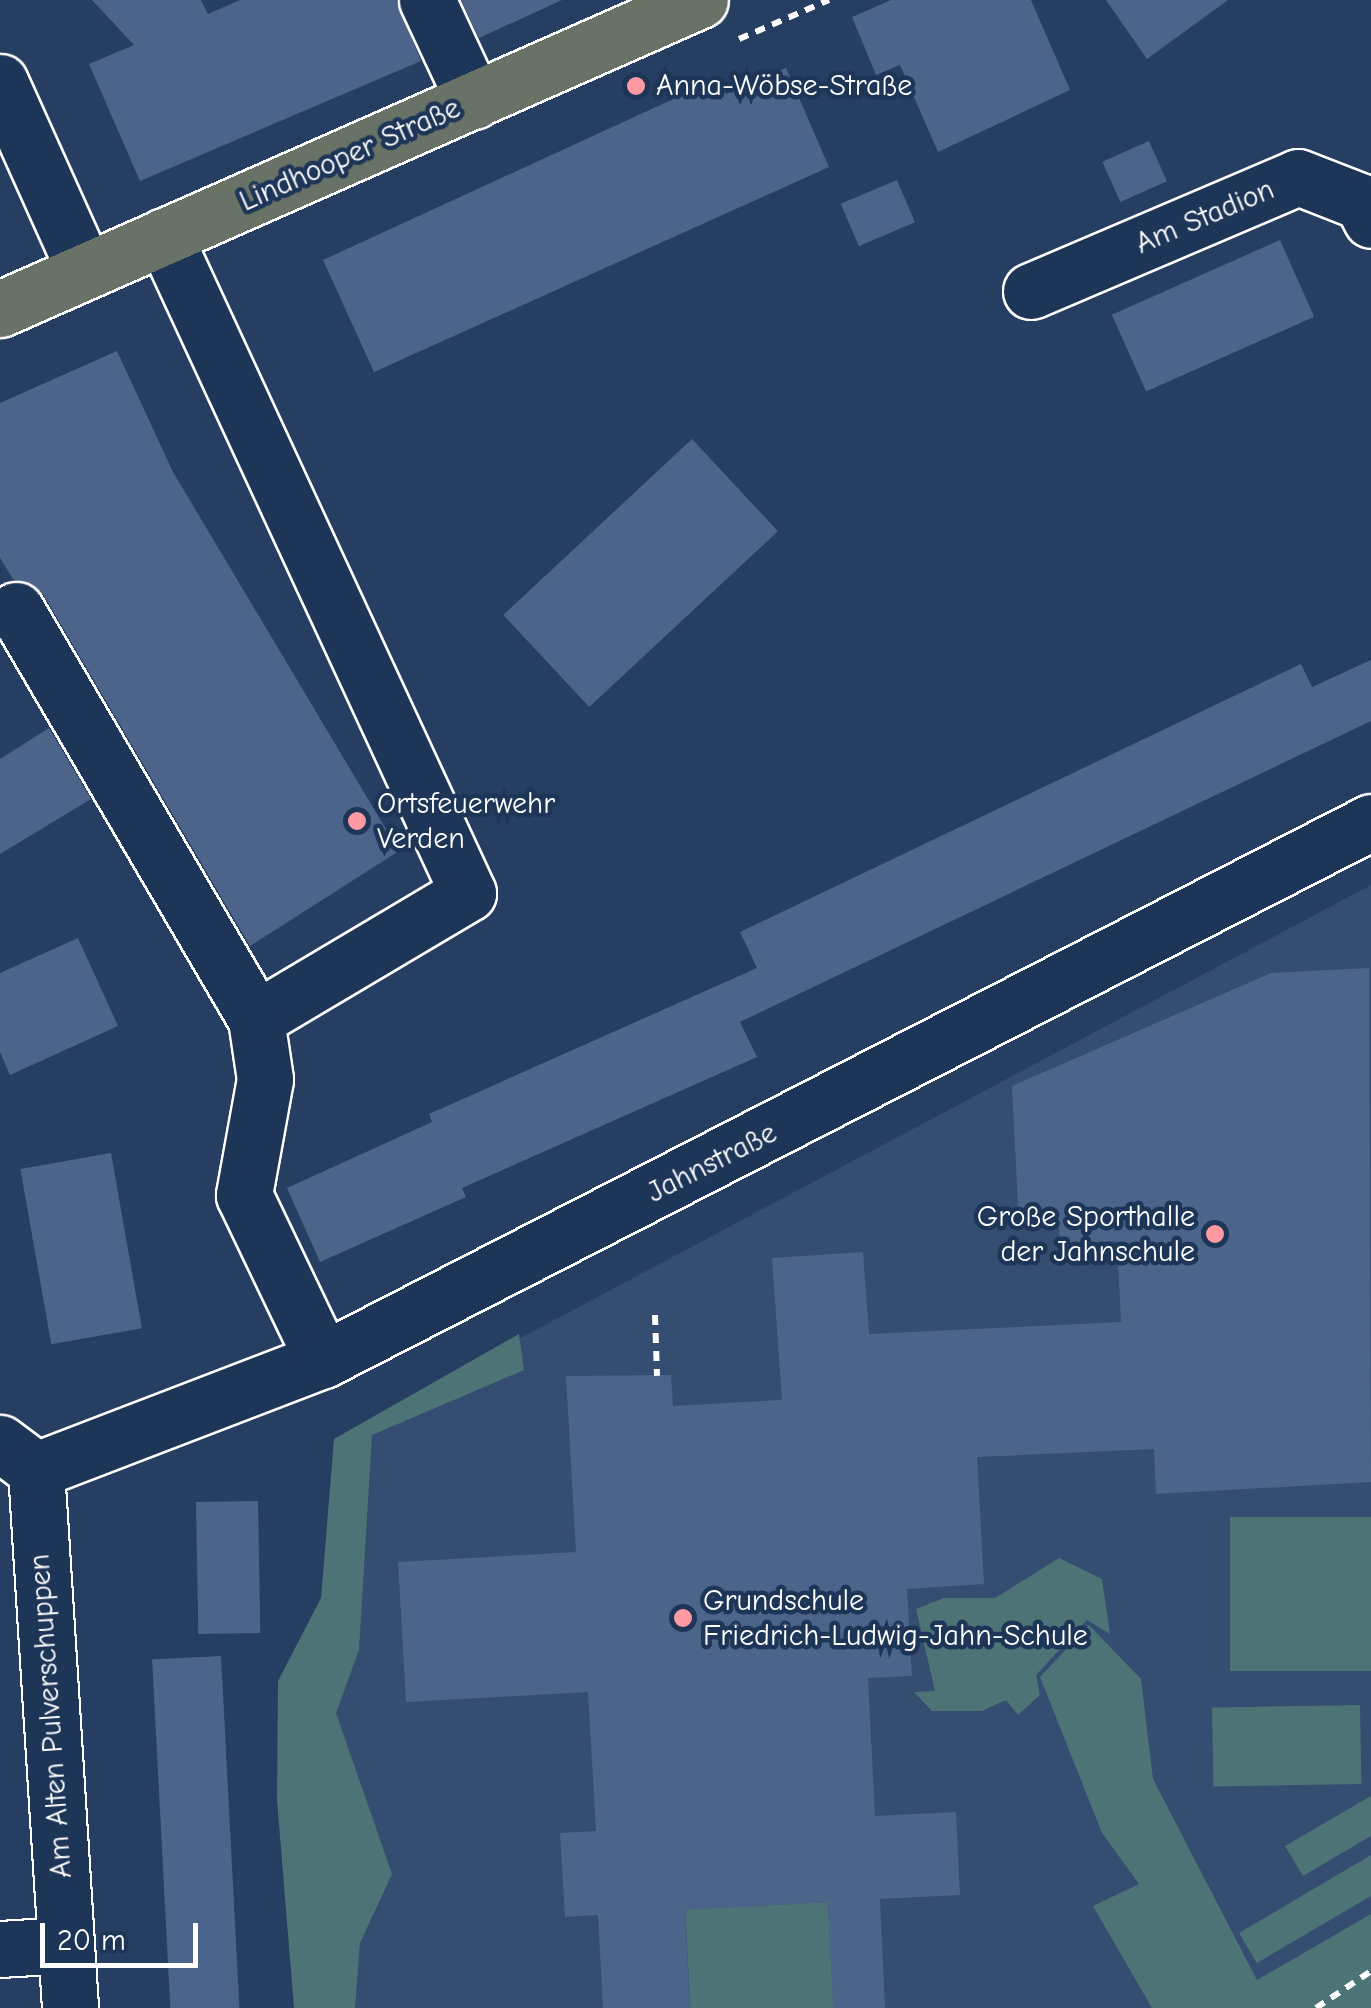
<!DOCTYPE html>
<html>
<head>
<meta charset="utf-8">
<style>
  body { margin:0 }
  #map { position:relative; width:1371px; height:2008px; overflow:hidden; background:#263e61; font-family:"Comic Neue",sans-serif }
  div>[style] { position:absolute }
  .built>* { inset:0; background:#354d70 }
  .green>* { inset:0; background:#4c7375; transform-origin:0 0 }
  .building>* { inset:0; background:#4c6489; transform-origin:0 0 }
  .path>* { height:6px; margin-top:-3px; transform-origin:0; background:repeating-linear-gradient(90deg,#fff 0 10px,transparent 0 18px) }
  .roads { filter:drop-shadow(2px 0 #fff) drop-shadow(-2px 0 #fff) drop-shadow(0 2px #fff) drop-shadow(0 -2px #fff) }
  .minor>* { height:55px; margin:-27.5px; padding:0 27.5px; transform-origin:27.5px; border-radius:27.5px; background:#1d3557 }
  .major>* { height:55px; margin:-27.5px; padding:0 27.5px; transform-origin:27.5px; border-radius:27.5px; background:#697266 }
  .dots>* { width:28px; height:28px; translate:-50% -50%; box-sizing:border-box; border:5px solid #1d3557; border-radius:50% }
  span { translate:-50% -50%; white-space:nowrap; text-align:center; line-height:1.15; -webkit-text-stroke:9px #1d3557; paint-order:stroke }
  .poi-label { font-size:30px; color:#fff }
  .left { translate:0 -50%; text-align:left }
  .right { translate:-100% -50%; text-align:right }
  .street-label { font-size:30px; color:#fff }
  .scale { position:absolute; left:40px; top:1923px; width:158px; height:45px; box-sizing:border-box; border:5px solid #fff; border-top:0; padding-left:12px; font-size:30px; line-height:35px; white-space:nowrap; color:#fff; -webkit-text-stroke:8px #1d3557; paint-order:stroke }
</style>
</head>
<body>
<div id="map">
  <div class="built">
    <i style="clip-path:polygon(1371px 885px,1371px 1979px,1319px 2008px,342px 2008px,304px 1758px,374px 1416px)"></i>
  </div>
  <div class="green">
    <i style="clip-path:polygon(519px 1334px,524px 1370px,372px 1435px,359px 1650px,336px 1713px,392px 1874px,360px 1943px,355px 2008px,294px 2008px,277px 1800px,278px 1681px,321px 1598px,334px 1439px)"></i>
    <i style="left:1371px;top:1517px;width:154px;height:141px;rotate:90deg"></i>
    <i style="clip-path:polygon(1059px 1558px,1102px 1579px,1110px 1634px,1087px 1620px,1036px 1675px,1040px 1695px,1018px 1715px,1006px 1700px,982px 1711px,932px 1711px,914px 1692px,935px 1691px,916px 1609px,944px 1598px,995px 1598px)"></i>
    <i style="clip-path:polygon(1089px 1625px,1141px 1679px,1153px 1779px,1257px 1980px,1371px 1914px,1371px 2008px,1152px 2008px,1093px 1906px,1139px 1884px,1102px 1833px,1040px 1677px)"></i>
    <i style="left:1360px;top:1705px;width:79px;height:148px;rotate:89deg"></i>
    <i style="clip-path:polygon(1371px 1796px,1371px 1836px,1303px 1876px,1285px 1846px)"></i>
    <i style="clip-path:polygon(1371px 1855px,1371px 1896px,1257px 1963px,1239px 1933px)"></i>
    <i style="left:828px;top:1902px;width:106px;height:143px;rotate:87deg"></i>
  </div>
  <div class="building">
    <i style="clip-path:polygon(92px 0,201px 0,208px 14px,240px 0,396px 0,421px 61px,140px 181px,89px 64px,134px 45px)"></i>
    <i style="clip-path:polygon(461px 0,562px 0,479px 38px)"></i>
    <i style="clip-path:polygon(891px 0,1031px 0,1070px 90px,938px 152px,900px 65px,876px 75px,852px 17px)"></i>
    <i style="clip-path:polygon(1106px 0,1228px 0,1147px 59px)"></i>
    <i style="clip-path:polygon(786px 68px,829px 167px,374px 372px,323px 260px,719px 78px,726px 94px)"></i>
    <i style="left:1149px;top:141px;width:44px;height:51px;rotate:66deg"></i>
    <i style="left:897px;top:180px;width:46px;height:61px;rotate:67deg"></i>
    <i style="left:1280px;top:240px;width:84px;height:184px;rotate:66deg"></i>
    <i style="clip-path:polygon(117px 351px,173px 472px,399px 851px,250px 946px,43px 594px,13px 579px,0 558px,0 403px)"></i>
    <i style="left:692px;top:439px;width:126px;height:258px;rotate:47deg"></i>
    <i style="clip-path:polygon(1371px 660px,1371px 721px,740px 1022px,757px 1057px,462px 1188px,466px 1197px,320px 1262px,287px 1188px,432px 1122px,429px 1114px,757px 968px,740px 932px,1301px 664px,1312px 687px)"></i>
    <i style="clip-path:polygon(49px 728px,91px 799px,0 854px,0 759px)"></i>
    <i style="clip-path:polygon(78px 938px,118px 1026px,10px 1075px,0 1052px,0 973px)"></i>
    <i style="clip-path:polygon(1369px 968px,1371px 1482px,1156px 1494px,1154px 1449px,977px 1457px,984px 1584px,907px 1589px,912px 1676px,868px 1678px,875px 1816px,956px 1812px,960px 1895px,880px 1899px,885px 2008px,833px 2008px,828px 1902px,685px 1910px,690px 2008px,603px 2008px,598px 1915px,565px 1917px,560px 1833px,596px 1831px,588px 1692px,406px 1702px,398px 1562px,576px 1552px,566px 1376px,671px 1375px,673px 1406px,782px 1400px,772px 1258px,863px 1252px,869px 1334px,1121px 1322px,1117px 1241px,1060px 1244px,1059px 1225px,1019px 1227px,1012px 1086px,1271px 973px)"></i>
    <i style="left:111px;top:1153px;width:178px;height:92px;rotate:80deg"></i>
    <i style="left:258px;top:1501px;width:132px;height:62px;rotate:89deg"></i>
    <i style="left:221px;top:1656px;width:353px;height:69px;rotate:87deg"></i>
  </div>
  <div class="path">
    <i style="left:739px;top:39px;width:98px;rotate:-23.4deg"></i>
    <i style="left:655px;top:1315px;width:61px;rotate:88.1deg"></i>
    <i style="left:1316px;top:2008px;width:66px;rotate:-33.9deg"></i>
  </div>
  <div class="roads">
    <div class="minor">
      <i style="left:427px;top:0;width:111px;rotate:65deg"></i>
      <i style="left:0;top:82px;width:207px;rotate:65.8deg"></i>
      <i style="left:164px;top:236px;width:724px;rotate:65.17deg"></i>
      <i style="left:468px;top:893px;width:247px;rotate:149.3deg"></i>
      <i style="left:256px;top:1019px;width:61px;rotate:81.5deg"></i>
      <i style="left:265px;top:1079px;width:118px;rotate:100.3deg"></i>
      <i style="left:244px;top:1195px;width:183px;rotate:64.4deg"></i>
      <i style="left:1031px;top:291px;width:290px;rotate:-23.1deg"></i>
      <i style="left:1298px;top:177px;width:69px;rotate:21.3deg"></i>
      <i style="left:1362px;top:202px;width:20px;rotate:63deg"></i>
      <i style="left:16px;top:610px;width:474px;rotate:59.6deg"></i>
      <i style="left:0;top:1443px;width:45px;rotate:36.9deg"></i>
      <i style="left:36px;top:1470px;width:539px;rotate:86.38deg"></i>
      <i style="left:36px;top:1470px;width:307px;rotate:-21deg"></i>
      <i style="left:323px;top:1360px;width:1178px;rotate:-27.17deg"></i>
      <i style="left:0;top:1949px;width:66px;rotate:-3.5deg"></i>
    </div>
    <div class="major">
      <i style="left:0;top:309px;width:765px;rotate:-23.82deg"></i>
    </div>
  </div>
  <div class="dots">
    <i style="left:636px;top:86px;background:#ff9aa2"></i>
    <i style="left:357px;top:821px;background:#ff9aa2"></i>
    <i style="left:1215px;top:1234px;background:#ff9aa2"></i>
    <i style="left:683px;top:1618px;background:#ff9aa2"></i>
  </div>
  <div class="poi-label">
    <span class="left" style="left:656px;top:86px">Anna-Wöbse-Straße</span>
    <span class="left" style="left:377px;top:821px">Ortsfeuerwehr<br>Verden</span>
    <span class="right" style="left:1195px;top:1234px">Große Sporthalle<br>der Jahnschule</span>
    <span class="left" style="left:703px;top:1618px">Grundschule<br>Friedrich-Ludwig-Jahn-Schule</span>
  </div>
  <div class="street-label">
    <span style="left:350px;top:155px;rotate:-24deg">Lindhooper Straße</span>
    <span style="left:1205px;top:217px;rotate:-23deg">Am Stadion</span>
    <span style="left:712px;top:1163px;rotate:-27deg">Jahnstraße</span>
    <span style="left:51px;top:1716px;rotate:-94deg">Am Alten Pulverschuppen</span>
  </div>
  <div class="scale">20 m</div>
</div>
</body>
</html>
